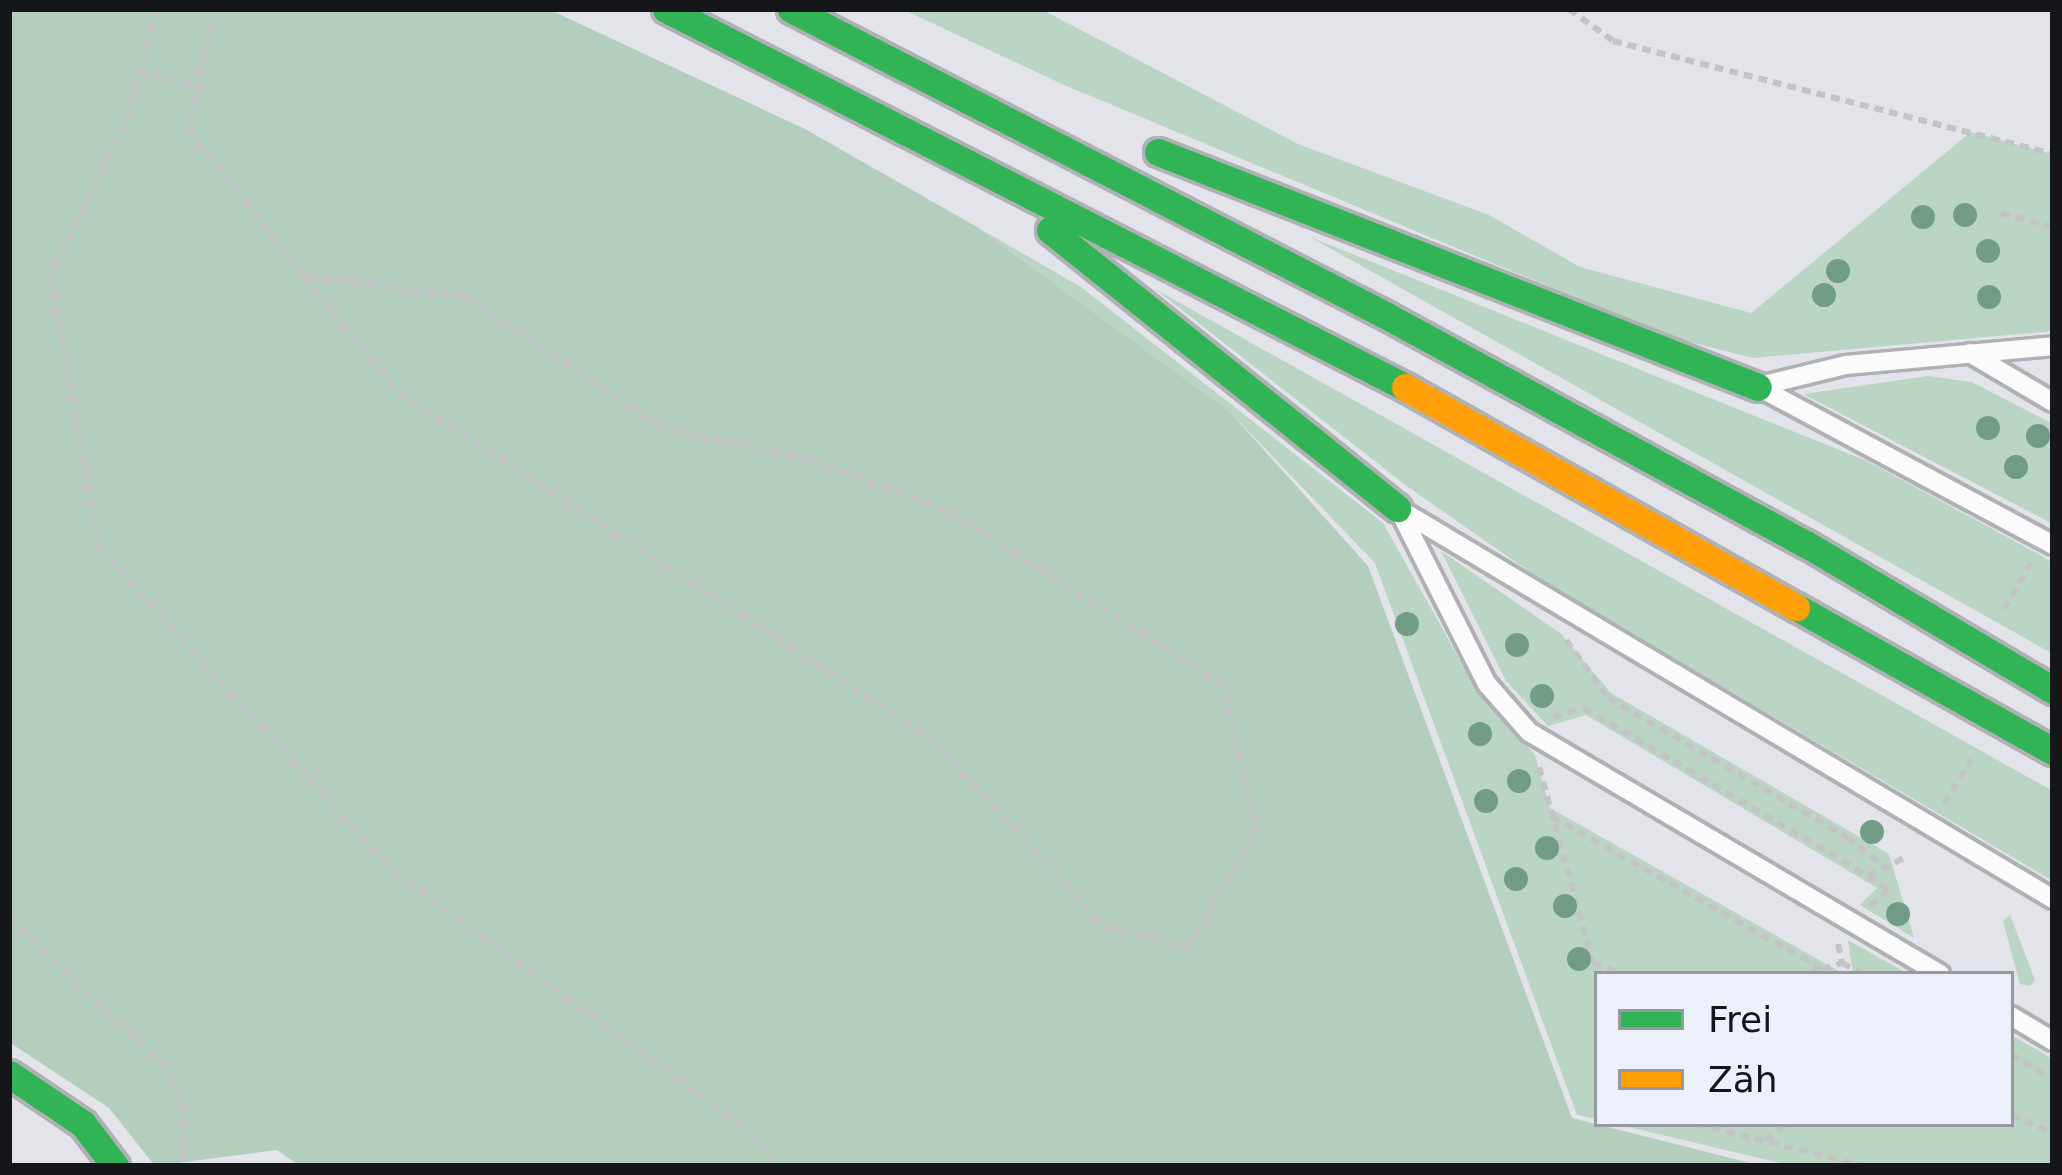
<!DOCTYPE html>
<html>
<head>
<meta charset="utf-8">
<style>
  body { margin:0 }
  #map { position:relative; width:2062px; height:1175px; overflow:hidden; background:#e2e4ea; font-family:"DejaVu Sans",sans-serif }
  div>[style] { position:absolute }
  .green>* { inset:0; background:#bbd5c5 }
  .forest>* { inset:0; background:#b3cebd }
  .path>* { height:6px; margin-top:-3px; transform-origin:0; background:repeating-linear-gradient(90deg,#c3c4c5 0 9px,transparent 0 15px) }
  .roads { filter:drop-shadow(3px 0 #afb1b5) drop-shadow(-3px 0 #afb1b5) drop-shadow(0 3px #afb1b5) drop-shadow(0 -3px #afb1b5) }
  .lane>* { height:18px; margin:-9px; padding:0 9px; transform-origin:9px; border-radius:9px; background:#fbfbfc }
  .fast>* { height:27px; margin:-13.5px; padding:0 13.5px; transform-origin:13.5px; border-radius:13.5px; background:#30b455 }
  .slow>* { height:27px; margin:-13.5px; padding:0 13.5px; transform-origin:13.5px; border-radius:13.5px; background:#ff9f0a }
  .trees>* { width:24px; height:24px; margin:-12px; border-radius:50%; background:#719c86 }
  span { translate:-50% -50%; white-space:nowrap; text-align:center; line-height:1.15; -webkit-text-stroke:9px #ecf0fa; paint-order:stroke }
  .frame { position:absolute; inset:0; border:12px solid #15161a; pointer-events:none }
  .legend { position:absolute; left:1594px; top:971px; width:420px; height:156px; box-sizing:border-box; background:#ecf0fa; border:3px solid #9699a0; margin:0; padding:15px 21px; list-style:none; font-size:36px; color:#15161a }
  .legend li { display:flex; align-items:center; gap:24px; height:60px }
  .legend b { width:60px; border:3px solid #9699a0 }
</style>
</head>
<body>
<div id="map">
  <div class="green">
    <i style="clip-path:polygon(902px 9px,1041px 9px,1298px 144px,1489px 215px,1580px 267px,1751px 313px,1971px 132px,2053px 154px,2053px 331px,1753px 358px,1670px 337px,1062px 84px)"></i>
    <i style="clip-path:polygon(977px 227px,1081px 287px,1383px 523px,1478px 692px,1535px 755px,1550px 808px,1844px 974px,1597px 974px,1597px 1119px,1577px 1115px,1375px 563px,1229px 411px)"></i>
    <i style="clip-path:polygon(1310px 237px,1867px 461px,2037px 553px,2053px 563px,2053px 654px)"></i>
    <i style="clip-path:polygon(1155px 289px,2053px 791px,2053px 881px,1547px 584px,1408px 487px)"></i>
    <i style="clip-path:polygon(1928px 376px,1972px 382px,2053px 424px,2053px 524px,1803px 394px)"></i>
    <i style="clip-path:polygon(1441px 551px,1560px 633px,1611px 693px,1889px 854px,1914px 938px,1860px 905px,1877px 888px,1586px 715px,1548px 726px,1506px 681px)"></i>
    <i style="clip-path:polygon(2010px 915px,2035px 980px,2030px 986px,2020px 984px,2003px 921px)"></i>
    <i style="clip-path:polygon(1848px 940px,1908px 974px,1853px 974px)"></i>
    <i style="clip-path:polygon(2011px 1035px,2053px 1059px,2053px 1166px,1793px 1166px,1616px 1124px,2011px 1124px)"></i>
  </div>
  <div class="forest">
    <i style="clip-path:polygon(9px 9px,548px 9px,805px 129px,977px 227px,1229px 411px,1368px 566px,1572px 1118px,1762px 1166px,300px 1166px,277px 1150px,155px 1166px,109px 1108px,9px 1042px)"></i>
  </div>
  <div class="path">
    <i style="left:157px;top:9px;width:106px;rotate:104.8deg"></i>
    <i style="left:130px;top:111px;width:184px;rotate:115.4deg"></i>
    <i style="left:51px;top:277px;width:274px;rotate:79.9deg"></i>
    <i style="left:99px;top:547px;width:440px;rotate:47.8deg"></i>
    <i style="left:395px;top:873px;width:425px;rotate:36deg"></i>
    <i style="left:739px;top:1123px;width:59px;rotate:47.1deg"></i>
    <i style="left:216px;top:9px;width:123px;rotate:103.1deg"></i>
    <i style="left:188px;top:129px;width:187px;rotate:51.7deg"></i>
    <i style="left:304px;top:276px;width:151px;rotate:50.9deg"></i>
    <i style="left:399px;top:393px;width:634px;rotate:32.96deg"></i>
    <i style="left:931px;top:738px;width:258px;rotate:47.4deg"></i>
    <i style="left:1106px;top:928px;width:84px;rotate:13deg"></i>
    <i style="left:1188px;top:947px;width:132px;rotate:-59deg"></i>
    <i style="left:1256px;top:834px;width:154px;rotate:-102.4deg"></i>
    <i style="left:1223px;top:684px;width:326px;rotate:-147.8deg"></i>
    <i style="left:947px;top:510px;width:146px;rotate:-159.9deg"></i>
    <i style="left:810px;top:460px;width:156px;rotate:-167.4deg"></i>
    <i style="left:658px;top:426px;width:233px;rotate:-146deg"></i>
    <i style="left:465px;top:296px;width:162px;rotate:-172.9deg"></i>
    <i style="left:1569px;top:9px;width:54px;rotate:36deg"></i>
    <i style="left:1613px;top:41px;width:454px;rotate:14.4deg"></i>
    <i style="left:139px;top:73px;width:60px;rotate:11.5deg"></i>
    <i style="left:2001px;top:213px;width:54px;rotate:15.1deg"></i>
    <i style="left:2004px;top:609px;width:59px;rotate:-59.5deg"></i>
    <i style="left:1566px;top:640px;width:72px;rotate:54.1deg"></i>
    <i style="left:1608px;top:698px;width:276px;rotate:30.2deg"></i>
    <i style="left:1847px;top:837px;width:50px;rotate:38.5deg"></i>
    <i style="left:1553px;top:717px;width:32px;rotate:-16deg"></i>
    <i style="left:1584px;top:708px;width:330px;rotate:30.6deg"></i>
    <i style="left:1868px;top:876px;width:24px;rotate:35deg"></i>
    <i style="left:1888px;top:890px;width:25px;rotate:137deg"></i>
    <i style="left:1539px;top:767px;width:203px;rotate:74.6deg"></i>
    <i style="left:1593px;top:963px;width:33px;rotate:20deg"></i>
    <i style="left:1944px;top:804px;width:53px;rotate:-58.1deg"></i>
    <i style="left:1552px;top:817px;width:311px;rotate:29.3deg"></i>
    <i style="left:1868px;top:876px;width:42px;rotate:-26.6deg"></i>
    <i style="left:9px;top:916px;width:228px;rotate:44.1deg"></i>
    <i style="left:173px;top:1075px;width:49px;rotate:75.7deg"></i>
    <i style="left:185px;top:1122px;width:44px;rotate:95.2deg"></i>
    <i style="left:1838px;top:944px;width:19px;rotate:78deg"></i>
    <i style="left:1842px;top:963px;width:25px;rotate:27deg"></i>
    <i style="left:1808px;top:974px;width:36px;rotate:-18deg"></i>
    <i style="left:2011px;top:1054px;width:49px;rotate:30.8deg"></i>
    <i style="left:2011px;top:1115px;width:46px;rotate:23.2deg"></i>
    <i style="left:1697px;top:1124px;width:173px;rotate:14deg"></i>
    <i style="left:1766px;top:1140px;width:25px;rotate:-40deg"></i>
    <i style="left:214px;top:1166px;width:12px"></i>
  </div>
  <div class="roads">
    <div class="lane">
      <i style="left:1970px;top:353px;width:96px;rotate:30.6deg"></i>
      <i style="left:1768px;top:384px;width:80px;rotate:-13.7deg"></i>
      <i style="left:1846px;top:365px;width:208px;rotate:-5.2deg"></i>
      <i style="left:1766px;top:391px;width:326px;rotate:28.2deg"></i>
      <i style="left:1407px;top:514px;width:752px;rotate:30.79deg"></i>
      <i style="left:1403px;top:518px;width:186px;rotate:63.2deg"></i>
      <i style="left:1487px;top:684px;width:64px;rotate:48.8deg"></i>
      <i style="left:1529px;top:732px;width:477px;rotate:30.5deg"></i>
      <i style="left:2011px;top:1016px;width:49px;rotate:30.8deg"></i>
    </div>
    <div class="fast">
      <i style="left:666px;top:9px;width:830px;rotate:27.09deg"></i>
      <i style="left:791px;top:9px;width:670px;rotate:27.25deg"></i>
      <i style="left:1387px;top:316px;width:477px;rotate:28.6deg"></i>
      <i style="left:1806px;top:544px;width:287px;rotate:30.6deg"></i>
      <i style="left:1158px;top:152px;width:644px;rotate:21.39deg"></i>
      <i style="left:1050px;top:230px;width:445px;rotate:38.7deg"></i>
      <i style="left:1796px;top:607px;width:295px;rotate:29.3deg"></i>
      <i style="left:9px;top:1074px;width:89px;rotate:34deg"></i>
      <i style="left:83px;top:1124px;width:53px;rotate:52.7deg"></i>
    </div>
    <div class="slow">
      <i style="left:1405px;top:387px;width:449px;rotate:29.4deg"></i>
    </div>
  </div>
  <div class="trees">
    <i style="left:1965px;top:215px"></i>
    <i style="left:1923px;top:217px"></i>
    <i style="left:1988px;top:251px"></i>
    <i style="left:1838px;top:271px"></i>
    <i style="left:1824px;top:295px"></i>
    <i style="left:1989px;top:297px"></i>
    <i style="left:1988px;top:428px"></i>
    <i style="left:2038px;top:436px"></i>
    <i style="left:2016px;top:467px"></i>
    <i style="left:1407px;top:624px"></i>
    <i style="left:1517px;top:645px"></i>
    <i style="left:1542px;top:696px"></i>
    <i style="left:1480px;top:734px"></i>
    <i style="left:1519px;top:781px"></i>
    <i style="left:1486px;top:801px"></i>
    <i style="left:1872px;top:832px"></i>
    <i style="left:1547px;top:848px"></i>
    <i style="left:1516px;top:879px"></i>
    <i style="left:1565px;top:906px"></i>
    <i style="left:1898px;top:914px"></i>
    <i style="left:1579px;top:959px"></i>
  </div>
  <div class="frame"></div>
  <ul class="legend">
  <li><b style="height:15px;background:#30b455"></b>Frei</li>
  <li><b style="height:15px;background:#ff9f0a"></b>Zäh</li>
  </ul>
</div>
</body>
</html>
